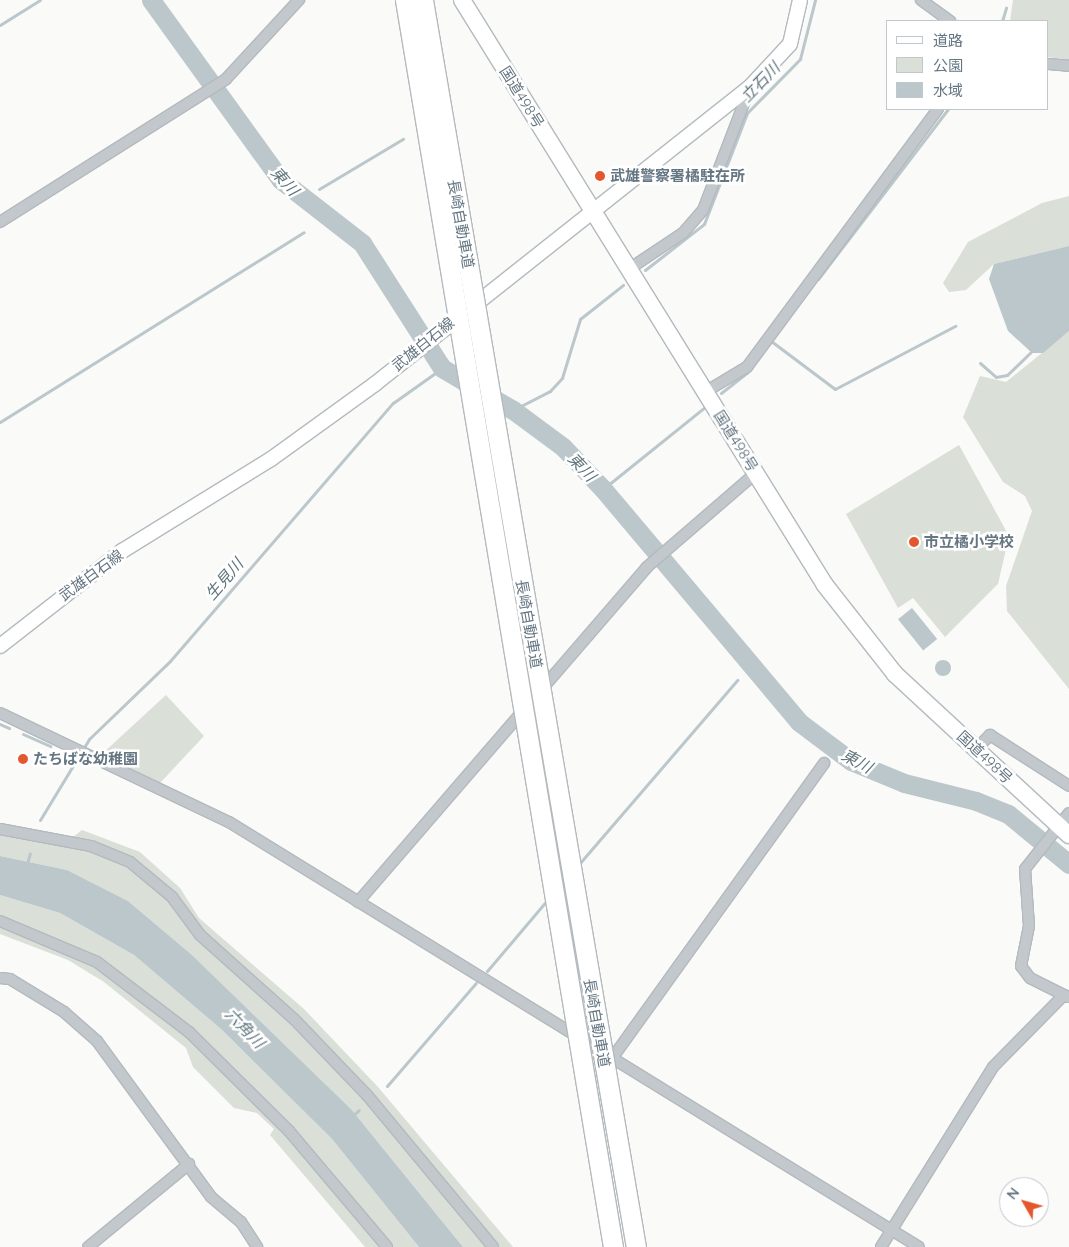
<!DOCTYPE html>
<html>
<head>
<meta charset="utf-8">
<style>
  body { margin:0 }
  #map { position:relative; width:1069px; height:1247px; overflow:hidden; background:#fafaf8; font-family:Quicksand,"Noto Sans JP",sans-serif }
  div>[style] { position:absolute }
  .green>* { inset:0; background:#dadfd7 }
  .water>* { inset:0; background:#bbc7cb; transform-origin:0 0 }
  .round { border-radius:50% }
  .stream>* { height:3px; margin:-1.5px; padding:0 1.5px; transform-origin:1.5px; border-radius:1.5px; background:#bbc7cb }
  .river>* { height:19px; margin:-9.5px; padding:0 9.5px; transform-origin:9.5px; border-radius:9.5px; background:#bbc7cb }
  .roads { filter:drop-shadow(1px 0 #b3babf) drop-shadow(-1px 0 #b3babf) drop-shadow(0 1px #b3babf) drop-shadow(0 -1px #b3babf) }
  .minor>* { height:10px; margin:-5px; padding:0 5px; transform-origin:5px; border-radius:5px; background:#c3c8cc }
  .secondary>* { height:14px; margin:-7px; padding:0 7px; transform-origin:7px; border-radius:7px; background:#fff }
  .trunk>* { height:16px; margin:-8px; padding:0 8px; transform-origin:8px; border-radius:8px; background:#fff }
  .bridges { filter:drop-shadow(1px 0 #b4b9bd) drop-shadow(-1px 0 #b4b9bd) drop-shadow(0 1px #b4b9bd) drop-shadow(0 -1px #b4b9bd) }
  .motorway-bridge>* { height:19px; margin:-9.5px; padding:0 9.5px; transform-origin:9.5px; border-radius:9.5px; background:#fff }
  .dots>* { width:14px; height:14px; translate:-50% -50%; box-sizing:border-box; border:2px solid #fff; border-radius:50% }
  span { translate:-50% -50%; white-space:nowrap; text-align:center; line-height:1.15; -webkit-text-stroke:5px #fff; paint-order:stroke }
  .street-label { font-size:15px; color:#657683 }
  .poi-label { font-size:15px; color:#657683; font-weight:700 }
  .left { translate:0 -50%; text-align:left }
  .water-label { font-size:16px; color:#60757c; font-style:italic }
  .legend { position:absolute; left:886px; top:20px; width:162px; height:90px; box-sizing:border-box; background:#fff; border:1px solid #c1c8cd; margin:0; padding:6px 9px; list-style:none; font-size:15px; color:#657683 }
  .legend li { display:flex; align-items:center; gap:10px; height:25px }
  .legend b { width:25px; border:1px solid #c1c8cd }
  .north { position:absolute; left:999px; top:1177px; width:50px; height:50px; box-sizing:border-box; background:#fff; border:1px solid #c1c8cd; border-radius:50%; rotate:308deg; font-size:14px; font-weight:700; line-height:20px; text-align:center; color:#657683 }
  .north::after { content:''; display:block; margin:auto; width:18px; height:22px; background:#e4572e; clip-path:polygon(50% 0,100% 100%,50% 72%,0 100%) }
</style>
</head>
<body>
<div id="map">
  <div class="green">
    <i style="clip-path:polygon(1013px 0,1069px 0,1069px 60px,1048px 57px,1048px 21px,1010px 21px)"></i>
    <i style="clip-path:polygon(1069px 196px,1069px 246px,994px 264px,966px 290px,949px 292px,943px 283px,968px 242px,1042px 203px)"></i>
    <i style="clip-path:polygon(1069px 331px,1069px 689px,1007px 611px,1006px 586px,1032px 511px,1025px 496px,1003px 482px,963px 417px,980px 376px,1006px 382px)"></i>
    <i style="clip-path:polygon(959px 445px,1009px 536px,998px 584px,945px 637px,913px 598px,898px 608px,846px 514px)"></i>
    <i style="clip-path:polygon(166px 695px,204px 736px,160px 783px,102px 754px)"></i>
    <i style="clip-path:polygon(0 825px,73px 837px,82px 830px,140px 852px,180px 888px,199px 918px,304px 1009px,378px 1087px,513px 1247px,463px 1247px,351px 1109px,192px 955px,128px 901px,67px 870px,0 856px)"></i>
    <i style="clip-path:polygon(0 895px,60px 913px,134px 955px,221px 1029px,332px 1139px,419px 1247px,365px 1247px,270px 1135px,274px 1129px,257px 1113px,234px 1108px,193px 1067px,186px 1048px,104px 982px,68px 960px,0 934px)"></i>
  </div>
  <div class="water">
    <i style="clip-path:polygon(1069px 246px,1069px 331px,1043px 353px,1032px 353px,1008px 331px,989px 279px,994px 264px)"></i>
    <i style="left:912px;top:608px;width:40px;height:18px;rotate:51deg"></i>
    <i class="round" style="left:935px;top:660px;width:16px;height:16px"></i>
    <i style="clip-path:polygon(0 856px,67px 870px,128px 901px,192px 955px,351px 1109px,463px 1247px,419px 1247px,332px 1139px,221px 1029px,134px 955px,60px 913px,0 895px)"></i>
  </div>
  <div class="stream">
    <i style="left:1002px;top:21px;width:14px;rotate:-73deg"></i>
    <i style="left:0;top:25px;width:47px;rotate:-32deg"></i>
    <i style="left:319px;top:189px;width:98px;rotate:-30.8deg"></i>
    <i style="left:645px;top:270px;width:75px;rotate:-37.9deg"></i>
    <i style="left:704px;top:224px;width:119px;rotate:-68.8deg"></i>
    <i style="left:747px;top:113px;width:76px;rotate:-45.5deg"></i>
    <i style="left:800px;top:59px;width:61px;rotate:-75.7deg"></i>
    <i style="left:818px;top:279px;width:214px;rotate:-52.6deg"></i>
    <i style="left:771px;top:341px;width:80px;rotate:36.9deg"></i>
    <i style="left:835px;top:389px;width:136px;rotate:-27.7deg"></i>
    <i style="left:980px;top:363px;width:21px;rotate:41deg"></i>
    <i style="left:996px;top:377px;width:11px;rotate:-10deg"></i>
    <i style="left:1007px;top:375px;width:36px;rotate:-44deg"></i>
    <i style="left:721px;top:393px;width:34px;rotate:-38deg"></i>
    <i style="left:513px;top:410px;width:42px;rotate:-27.2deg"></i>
    <i style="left:550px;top:391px;width:18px;rotate:-47deg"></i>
    <i style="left:562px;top:378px;width:62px;rotate:-73deg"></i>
    <i style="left:580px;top:319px;width:55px;rotate:-38.3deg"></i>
    <i style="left:0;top:422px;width:358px;rotate:-32deg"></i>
    <i style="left:603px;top:489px;width:131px;rotate:-38.8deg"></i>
    <i style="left:0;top:724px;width:10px;rotate:24deg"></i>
    <i style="left:23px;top:734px;width:30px;rotate:24deg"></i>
    <i style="left:40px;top:820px;width:95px;rotate:-58.8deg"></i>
    <i style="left:89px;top:739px;width:112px;rotate:-43.9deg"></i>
    <i style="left:170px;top:661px;width:341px;rotate:-49.2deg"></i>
    <i style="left:393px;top:403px;width:60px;rotate:-35.5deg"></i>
    <i style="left:27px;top:864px;width:11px;rotate:-75deg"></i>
    <i style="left:579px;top:864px;width:243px;rotate:-49.3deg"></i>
    <i style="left:487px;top:971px;width:94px;rotate:-49.7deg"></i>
    <i style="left:387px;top:1086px;width:136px;rotate:-49.2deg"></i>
    <i style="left:352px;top:1116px;width:9px;rotate:-41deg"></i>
  </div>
  <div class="river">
    <i style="left:151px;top:0;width:222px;rotate:54.2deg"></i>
    <i style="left:281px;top:180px;width:103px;rotate:37.9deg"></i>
    <i style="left:362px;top:243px;width:148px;rotate:57.4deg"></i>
    <i style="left:442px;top:368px;width:82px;rotate:30.6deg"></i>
    <i style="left:513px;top:410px;width:62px;rotate:36.5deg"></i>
    <i style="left:563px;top:447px;width:58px;rotate:46.4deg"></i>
    <i style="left:603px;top:489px;width:304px;rotate:49.9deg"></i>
    <i style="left:799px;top:722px;width:65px;rotate:36.9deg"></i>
    <i style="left:851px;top:761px;width:57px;rotate:22.5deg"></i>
    <i style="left:904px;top:783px;width:74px;rotate:14deg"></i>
    <i style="left:976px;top:801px;width:35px;rotate:22deg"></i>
    <i style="left:1008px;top:814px;width:79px;rotate:39.3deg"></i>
  </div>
  <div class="roads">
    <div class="minor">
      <i style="left:921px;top:0;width:36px;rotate:36deg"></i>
      <i style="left:1048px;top:64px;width:21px;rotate:5deg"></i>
      <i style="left:0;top:222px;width:267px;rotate:-32.3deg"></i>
      <i style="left:226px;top:79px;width:108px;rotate:-47.3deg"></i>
      <i style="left:629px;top:269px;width:65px;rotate:-33.7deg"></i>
      <i style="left:683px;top:233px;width:30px;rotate:-49deg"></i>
      <i style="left:703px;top:210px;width:129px;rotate:-69deg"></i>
      <i style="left:705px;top:392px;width:49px;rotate:-30.8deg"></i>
      <i style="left:747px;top:367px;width:321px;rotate:-53.5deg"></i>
      <i style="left:0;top:713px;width:254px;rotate:25.5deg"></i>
      <i style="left:229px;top:822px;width:810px;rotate:31.63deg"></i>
      <i style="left:976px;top:749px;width:20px;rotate:-45deg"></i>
      <i style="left:990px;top:735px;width:94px;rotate:32.8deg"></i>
      <i style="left:0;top:829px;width:93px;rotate:10.6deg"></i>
      <i style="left:91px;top:846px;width:42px;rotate:22.3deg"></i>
      <i style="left:130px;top:862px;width:55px;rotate:39.8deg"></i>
      <i style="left:172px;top:897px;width:47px;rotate:53.6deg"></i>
      <i style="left:200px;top:935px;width:126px;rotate:41.8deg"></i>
      <i style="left:294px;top:1019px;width:105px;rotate:46.2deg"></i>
      <i style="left:367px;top:1095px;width:197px;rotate:50.3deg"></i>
      <i style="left:358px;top:902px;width:442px;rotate:-49.2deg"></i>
      <i style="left:647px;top:567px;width:144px;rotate:-40.8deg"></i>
      <i style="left:0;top:921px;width:105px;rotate:22.9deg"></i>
      <i style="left:97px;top:962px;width:116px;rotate:37.3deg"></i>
      <i style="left:189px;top:1032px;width:141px;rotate:44.7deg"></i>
      <i style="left:289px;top:1131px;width:152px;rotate:49.8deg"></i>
      <i style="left:0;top:978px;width:10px;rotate:6deg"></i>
      <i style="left:10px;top:979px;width:63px;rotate:31.4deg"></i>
      <i style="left:64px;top:1012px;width:44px;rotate:41.3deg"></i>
      <i style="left:97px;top:1041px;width:193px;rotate:53.8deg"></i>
      <i style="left:211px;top:1197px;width:39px;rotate:40deg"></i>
      <i style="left:241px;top:1222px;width:30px;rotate:57deg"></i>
      <i style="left:1068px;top:997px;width:42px;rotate:-153.4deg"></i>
      <i style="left:1030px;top:978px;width:15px;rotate:-127deg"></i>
      <i style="left:1021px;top:966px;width:41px;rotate:-78.7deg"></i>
      <i style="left:1029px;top:926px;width:57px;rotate:-94deg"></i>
      <i style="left:1025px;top:869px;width:71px;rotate:-51.8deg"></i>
      <i style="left:613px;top:1057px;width:362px;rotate:-54.3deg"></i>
      <i style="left:88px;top:1247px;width:131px;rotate:-39.4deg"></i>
      <i style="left:881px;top:1247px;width:212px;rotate:-58.1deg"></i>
      <i style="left:993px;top:1067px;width:101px;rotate:-45.4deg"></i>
    </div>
    <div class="secondary">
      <i style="left:0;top:646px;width:155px;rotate:-37.9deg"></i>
      <i style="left:122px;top:551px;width:175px;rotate:-31.7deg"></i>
      <i style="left:271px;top:459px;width:128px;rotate:-35.8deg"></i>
      <i style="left:375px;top:384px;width:477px;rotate:-38.4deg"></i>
      <i style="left:749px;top:88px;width:60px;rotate:-47deg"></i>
      <i style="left:790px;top:44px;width:45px;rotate:-77.2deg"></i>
    </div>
    <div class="trunk">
      <i style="left:462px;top:0;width:688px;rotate:58.18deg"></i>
      <i style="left:825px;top:585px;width:113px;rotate:51.8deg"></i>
      <i style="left:895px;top:674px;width:237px;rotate:42.8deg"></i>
    </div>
  </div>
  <div class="bridges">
    <div class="motorway-bridge">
      <i style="left:405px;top:0;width:1264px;rotate:80.53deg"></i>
      <i style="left:423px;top:0;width:1265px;rotate:80.31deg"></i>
    </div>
  </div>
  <div class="dots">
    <i style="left:600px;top:176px;background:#e4572e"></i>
    <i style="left:914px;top:542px;background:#e4572e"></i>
    <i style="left:23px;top:759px;background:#e4572e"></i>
  </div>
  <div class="street-label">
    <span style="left:522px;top:97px;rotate:58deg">国道498号</span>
    <span style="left:461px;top:224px;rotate:80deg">長崎自動車道</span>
    <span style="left:423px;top:344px;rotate:-39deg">武雄白石線</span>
    <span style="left:736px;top:441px;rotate:58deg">国道498号</span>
    <span style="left:91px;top:575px;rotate:-36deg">武雄白石線</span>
    <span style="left:529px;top:624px;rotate:80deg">長崎自動車道</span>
    <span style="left:985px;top:757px;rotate:43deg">国道498号</span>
    <span style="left:597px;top:1023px;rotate:80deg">長崎自動車道</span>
  </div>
  <div class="poi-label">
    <span class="left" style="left:610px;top:176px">武雄警察署橘駐在所</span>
    <span class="left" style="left:924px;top:542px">市立橘小学校</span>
    <span class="left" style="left:33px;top:759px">たちばな幼稚園</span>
  </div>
  <div class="water-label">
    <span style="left:760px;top:82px;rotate:-46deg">立石川</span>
    <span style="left:285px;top:181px;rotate:48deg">東川</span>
    <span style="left:582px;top:467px;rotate:46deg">東川</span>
    <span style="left:224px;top:579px;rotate:-49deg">生見川</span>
    <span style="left:857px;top:761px;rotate:28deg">東川</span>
    <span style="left:245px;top:1028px;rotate:46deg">六角川</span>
  </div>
  <ul class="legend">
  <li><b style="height:6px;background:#fff"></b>道路</li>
  <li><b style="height:14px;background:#dadfd7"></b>公園</li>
  <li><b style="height:14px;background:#bbc7cb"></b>水域</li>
  </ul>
  <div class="north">N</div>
</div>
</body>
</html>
